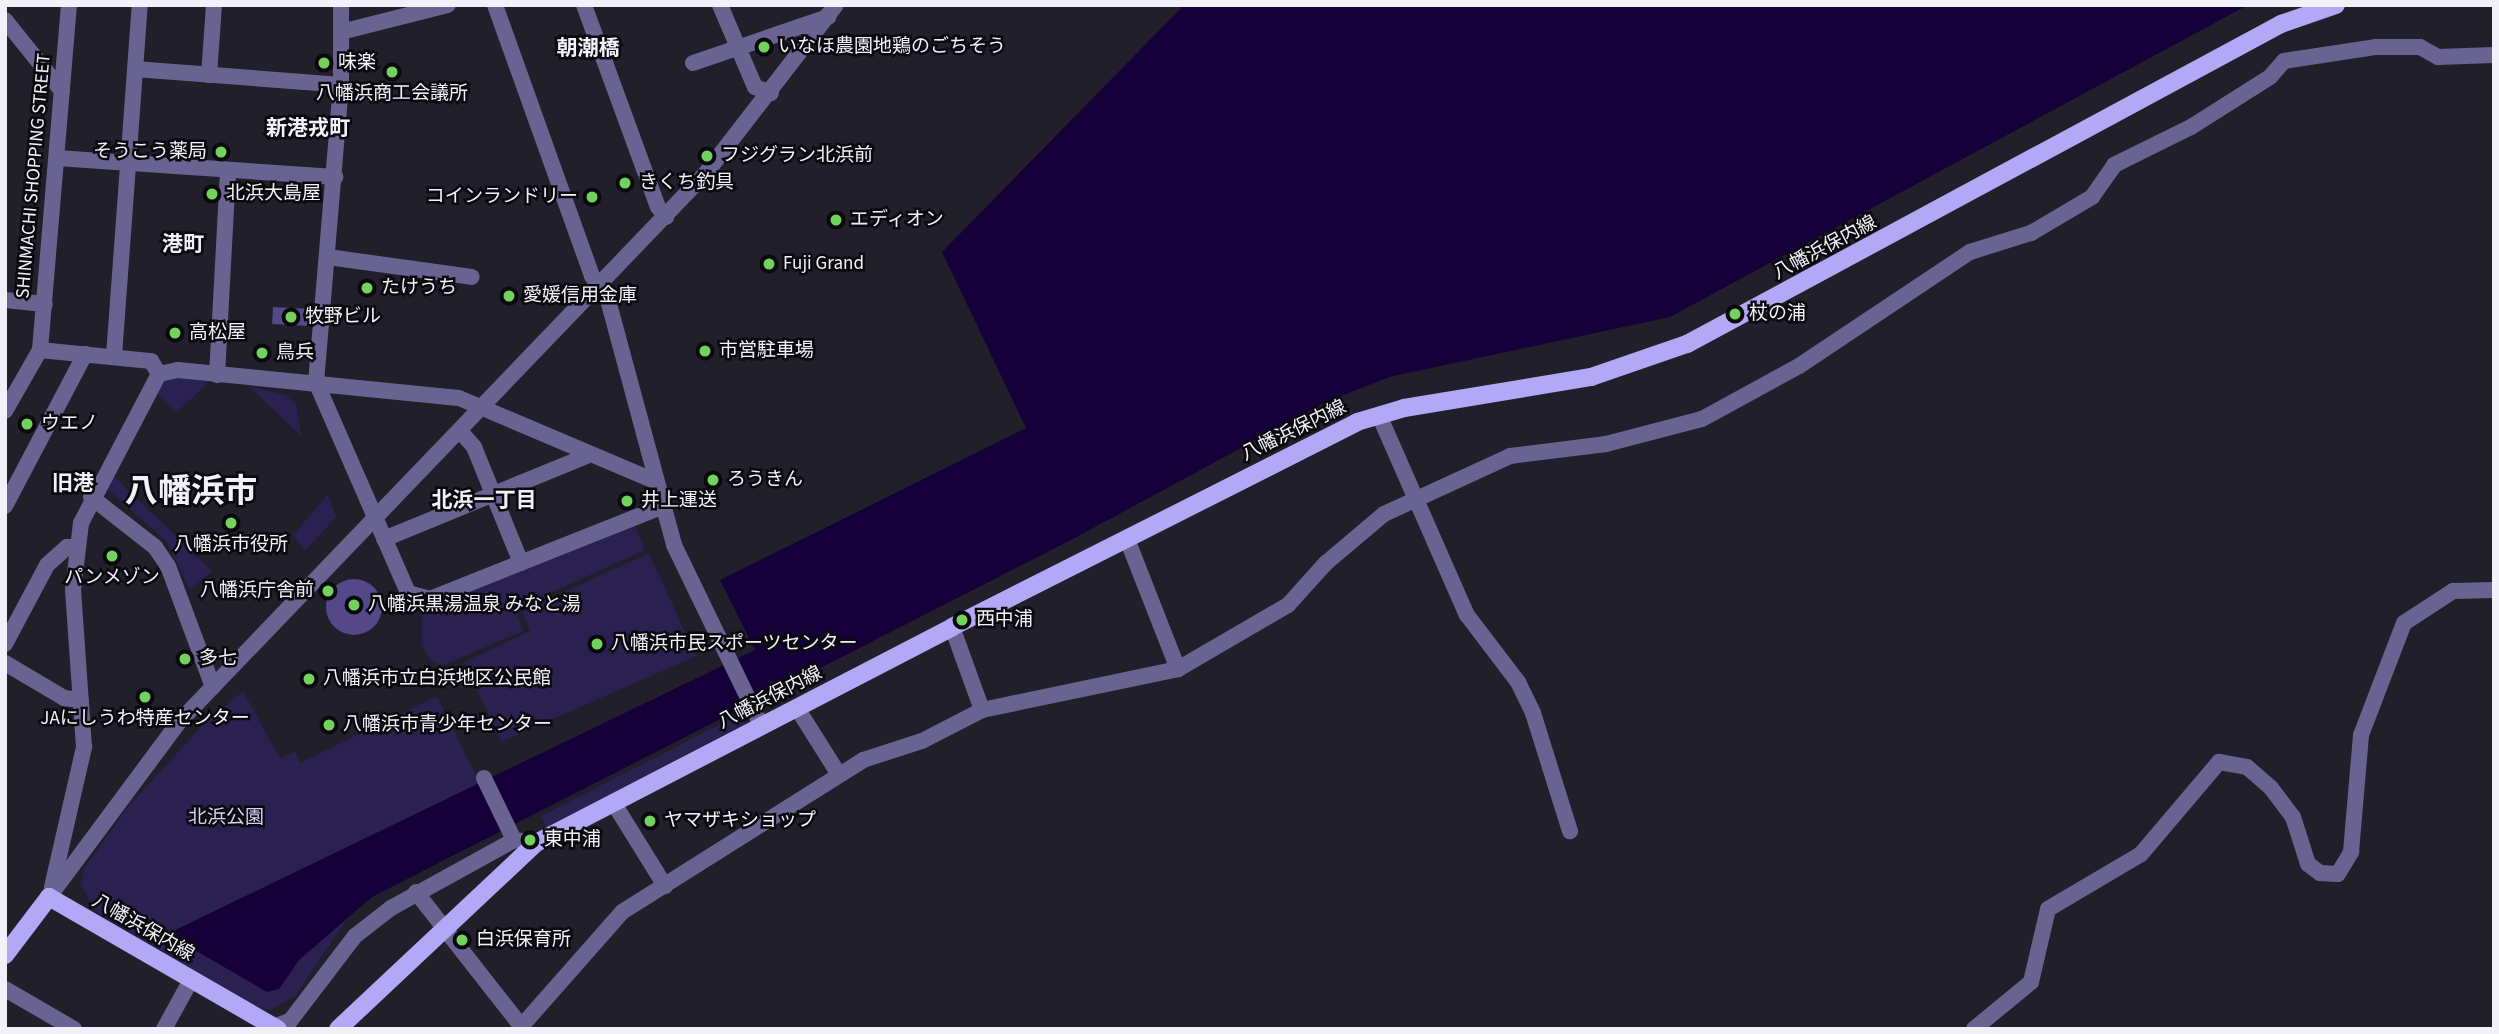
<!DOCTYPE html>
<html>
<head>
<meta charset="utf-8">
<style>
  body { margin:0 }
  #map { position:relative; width:2499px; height:1034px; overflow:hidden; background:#201f2a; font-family:"Source Sans 3","Noto Sans JP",sans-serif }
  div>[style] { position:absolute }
  .green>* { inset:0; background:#2b2150 }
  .water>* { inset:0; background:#15003a }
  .building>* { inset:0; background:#544888; transform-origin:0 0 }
  .round { border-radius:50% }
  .minor>* { height:16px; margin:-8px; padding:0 8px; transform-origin:8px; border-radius:8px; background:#696391 }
  .major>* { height:18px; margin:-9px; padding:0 9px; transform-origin:9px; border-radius:9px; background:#b3a8f6 }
  .dots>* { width:19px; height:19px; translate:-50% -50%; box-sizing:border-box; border:4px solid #0a090e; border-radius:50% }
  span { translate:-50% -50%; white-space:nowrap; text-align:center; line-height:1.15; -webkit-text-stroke:5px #0a090e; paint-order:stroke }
  .poi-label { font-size:19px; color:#f2f1f9 }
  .left { translate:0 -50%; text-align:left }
  .right { translate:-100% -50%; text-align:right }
  .street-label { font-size:19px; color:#f2f1f9 }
  .park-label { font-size:19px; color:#d4d0f6 }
  .neighbourhood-label { font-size:21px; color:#f2f1f9; font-weight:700 }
  .town-label { font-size:33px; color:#f2f1f9; font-weight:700 }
  .frame { position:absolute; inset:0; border:7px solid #f2f1f9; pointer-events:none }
</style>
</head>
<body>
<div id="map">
  <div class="green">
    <i style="clip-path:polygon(206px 373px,207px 384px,177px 412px,148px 386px,159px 374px)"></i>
    <i style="clip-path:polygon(249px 386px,286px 395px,296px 405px,301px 436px)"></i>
    <i style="clip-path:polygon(111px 473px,212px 571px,190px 590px,166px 541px,104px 486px)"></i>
    <i style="clip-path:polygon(328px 494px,336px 517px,305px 551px,293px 535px)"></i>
    <i style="clip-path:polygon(635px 526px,645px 550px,515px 609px,523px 631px,444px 665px,431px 661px,422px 645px,422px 609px)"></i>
    <i style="clip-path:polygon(649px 553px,696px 656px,501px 742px,464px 662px,530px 631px,522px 611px)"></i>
    <i style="clip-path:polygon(243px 691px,280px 758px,296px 752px,300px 763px,437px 696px,480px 784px,167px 934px,279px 989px,299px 960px,348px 918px,295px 996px,271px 1010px,261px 1009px,97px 913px,81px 885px,83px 870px,127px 808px,201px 727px)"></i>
    <i style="clip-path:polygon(742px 713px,746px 723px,547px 828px,541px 816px)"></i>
  </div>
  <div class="water">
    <i style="clip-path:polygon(1184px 5px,2248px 5px,1670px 317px,1389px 377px,1324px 403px,1071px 540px,372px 897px,299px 960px,279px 989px,267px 992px,167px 934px,755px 650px,720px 580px,1026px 428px,942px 252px)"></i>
  </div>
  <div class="building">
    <i style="left:273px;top:307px;width:37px;height:17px;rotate:3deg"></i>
    <i class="round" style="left:326px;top:579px;width:56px;height:56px"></i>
  </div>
  <div class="minor">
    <i style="left:341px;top:5px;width:80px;rotate:90deg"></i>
    <i style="left:341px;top:85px;width:298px;rotate:94.8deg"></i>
    <i style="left:316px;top:382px;width:230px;rotate:66.4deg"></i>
    <i style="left:408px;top:593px;width:23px;rotate:15deg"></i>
    <i style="left:430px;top:599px;width:252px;rotate:-21.7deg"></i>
    <i style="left:495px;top:5px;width:288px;rotate:70.3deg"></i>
    <i style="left:592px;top:276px;width:29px;rotate:56deg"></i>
    <i style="left:608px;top:300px;width:254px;rotate:74.9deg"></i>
    <i style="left:674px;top:545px;width:200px;rotate:64.2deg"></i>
    <i style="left:584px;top:5px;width:215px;rotate:69.9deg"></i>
    <i style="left:658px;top:207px;width:13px;rotate:51deg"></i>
    <i style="left:720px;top:5px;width:89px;rotate:66.9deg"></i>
    <i style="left:755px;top:87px;width:17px;rotate:21deg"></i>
    <i style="left:5px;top:20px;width:91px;rotate:51.2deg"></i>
    <i style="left:345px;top:31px;width:106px;rotate:-14.2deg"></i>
    <i style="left:693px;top:63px;width:143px;rotate:-18.8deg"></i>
    <i style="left:135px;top:69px;width:207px;rotate:4.4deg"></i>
    <i style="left:209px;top:75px;width:70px;rotate:-85.9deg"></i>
    <i style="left:57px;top:158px;width:279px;rotate:3.9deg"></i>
    <i style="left:328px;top:257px;width:145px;rotate:7.9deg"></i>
    <i style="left:5px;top:300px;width:40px;rotate:5.7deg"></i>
    <i style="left:40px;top:350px;width:112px;rotate:5.7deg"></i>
    <i style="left:151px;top:361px;width:15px;rotate:58deg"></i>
    <i style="left:114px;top:356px;width:352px;rotate:-85.8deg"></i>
    <i style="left:217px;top:375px;width:205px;rotate:-86.9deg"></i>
    <i style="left:5px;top:411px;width:70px;rotate:-60.2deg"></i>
    <i style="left:40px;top:350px;width:346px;rotate:-85.2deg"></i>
    <i style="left:1379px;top:415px;width:219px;rotate:66.3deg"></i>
    <i style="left:1467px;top:615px;width:84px;rotate:52.7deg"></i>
    <i style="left:1518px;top:682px;width:34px;rotate:64deg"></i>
    <i style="left:1533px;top:713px;width:124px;rotate:72.6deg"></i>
    <i style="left:461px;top:432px;width:20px;rotate:49deg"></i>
    <i style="left:474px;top:447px;width:125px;rotate:67.9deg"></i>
    <i style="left:91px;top:497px;width:81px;rotate:38deg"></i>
    <i style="left:155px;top:547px;width:23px;rotate:56deg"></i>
    <i style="left:168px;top:566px;width:129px;rotate:69.6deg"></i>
    <i style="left:5px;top:506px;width:172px;rotate:-62.2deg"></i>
    <i style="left:384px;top:539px;width:218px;rotate:-22.3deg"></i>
    <i style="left:1127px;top:539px;width:140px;rotate:68.6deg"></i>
    <i style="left:952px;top:627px;width:88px;rotate:70.1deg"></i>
    <i style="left:5px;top:644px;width:89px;rotate:-62deg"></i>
    <i style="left:47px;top:565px;width:27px;rotate:-42deg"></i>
    <i style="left:67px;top:547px;width:9px"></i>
    <i style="left:5px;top:663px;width:69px;rotate:30.7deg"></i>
    <i style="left:64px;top:698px;width:17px;rotate:7deg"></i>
    <i style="left:797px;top:708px;width:77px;rotate:57.8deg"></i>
    <i style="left:484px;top:778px;width:69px;rotate:64.2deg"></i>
    <i style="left:613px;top:802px;width:99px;rotate:58.2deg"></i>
    <i style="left:52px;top:887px;width:144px;rotate:-77.1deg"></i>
    <i style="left:84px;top:747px;width:157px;rotate:-94deg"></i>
    <i style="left:73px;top:590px;width:67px;rotate:-83.2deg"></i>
    <i style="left:81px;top:523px;width:168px;rotate:-62.4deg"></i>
    <i style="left:159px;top:374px;width:19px;rotate:-12deg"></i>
    <i style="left:178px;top:370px;width:282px;rotate:5.7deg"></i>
    <i style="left:459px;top:398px;width:213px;rotate:23deg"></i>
    <i style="left:416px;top:892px;width:170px;rotate:51.9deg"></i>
    <i style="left:49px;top:897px;width:218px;rotate:-53.4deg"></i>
    <i style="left:179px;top:722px;width:761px;rotate:-46.17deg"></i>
    <i style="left:706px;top:173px;width:212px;rotate:-52.3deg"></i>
    <i style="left:5px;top:989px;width:80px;rotate:30.1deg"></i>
    <i style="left:276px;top:1026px;width:15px;rotate:-20deg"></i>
    <i style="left:290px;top:1021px;width:107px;rotate:-52.6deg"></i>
    <i style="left:355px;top:936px;width:46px;rotate:-37.9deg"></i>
    <i style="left:391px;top:908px;width:141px;rotate:-28.9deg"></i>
    <i style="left:514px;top:840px;width:22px;rotate:8deg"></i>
    <i style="left:164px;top:1029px;width:56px;rotate:-61.1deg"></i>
    <i style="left:519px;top:1029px;width:156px;rotate:-48.6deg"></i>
    <i style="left:622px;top:912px;width:285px;rotate:-32.2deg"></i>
    <i style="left:863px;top:760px;width:62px;rotate:-17.9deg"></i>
    <i style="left:922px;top:741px;width:68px;rotate:-27.3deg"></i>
    <i style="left:982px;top:710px;width:200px;rotate:-11.8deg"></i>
    <i style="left:1178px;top:669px;width:127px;rotate:-30.2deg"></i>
    <i style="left:1288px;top:605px;width:57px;rotate:-47.9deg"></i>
    <i style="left:1326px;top:563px;width:76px;rotate:-40.2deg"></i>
    <i style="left:1384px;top:514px;width:139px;rotate:-24.7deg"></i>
    <i style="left:1510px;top:456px;width:97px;rotate:-7.1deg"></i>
    <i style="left:1606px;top:444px;width:99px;rotate:-14.6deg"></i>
    <i style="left:1702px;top:419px;width:111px;rotate:-28.7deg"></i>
    <i style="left:1799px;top:366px;width:206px;rotate:-33.7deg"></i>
    <i style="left:1970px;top:252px;width:64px;rotate:-17.3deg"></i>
    <i style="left:2031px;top:233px;width:71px;rotate:-30.5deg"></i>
    <i style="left:2092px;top:197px;width:39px;rotate:-55deg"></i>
    <i style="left:2114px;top:165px;width:86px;rotate:-26.3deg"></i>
    <i style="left:2191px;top:127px;width:93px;rotate:-32.3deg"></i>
    <i style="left:2270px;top:77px;width:21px;rotate:-49deg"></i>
    <i style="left:2284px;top:61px;width:92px;rotate:-8.7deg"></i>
    <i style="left:2375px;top:47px;width:45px"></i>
    <i style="left:2420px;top:47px;width:21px;rotate:29deg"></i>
    <i style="left:2438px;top:57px;width:56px;rotate:-2deg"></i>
    <i style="left:1974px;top:1029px;width:74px;rotate:-39.5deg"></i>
    <i style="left:2031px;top:982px;width:75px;rotate:-76.9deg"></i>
    <i style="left:2048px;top:909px;width:108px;rotate:-30.6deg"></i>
    <i style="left:2141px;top:854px;width:121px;rotate:-49.7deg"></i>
    <i style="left:2219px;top:762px;width:28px;rotate:10deg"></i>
    <i style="left:2247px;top:767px;width:32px;rotate:41deg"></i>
    <i style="left:2271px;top:788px;width:36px;rotate:53deg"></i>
    <i style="left:2293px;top:817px;width:49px;rotate:72.3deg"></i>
    <i style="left:2308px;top:864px;width:15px;rotate:37deg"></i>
    <i style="left:2320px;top:873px;width:18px;rotate:3deg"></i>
    <i style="left:2338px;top:874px;width:26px;rotate:-59deg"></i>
    <i style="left:2351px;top:852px;width:117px;rotate:-85.1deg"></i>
    <i style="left:2361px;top:735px;width:120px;rotate:-69deg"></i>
    <i style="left:2404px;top:623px;width:59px;rotate:-33.1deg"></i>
    <i style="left:2453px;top:591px;width:41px;rotate:-1.4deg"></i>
  </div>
  <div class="major">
    <i style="left:5px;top:955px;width:73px;rotate:-52.8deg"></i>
    <i style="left:49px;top:897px;width:264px;rotate:30deg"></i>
    <i style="left:338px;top:1029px;width:272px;rotate:-43.2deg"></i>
    <i style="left:536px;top:843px;width:469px;rotate:-27.4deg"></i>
    <i style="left:952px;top:627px;width:454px;rotate:-26.8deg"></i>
    <i style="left:1357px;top:422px;width:49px;rotate:-16.6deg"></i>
    <i style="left:1404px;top:408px;width:190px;rotate:-9.4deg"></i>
    <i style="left:1591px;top:377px;width:102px;rotate:-19deg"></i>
    <i style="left:1687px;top:344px;width:675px;rotate:-28.31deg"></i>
    <i style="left:2281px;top:24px;width:58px;rotate:-19.1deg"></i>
  </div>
  <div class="dots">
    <i style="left:764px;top:47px;background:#73d25d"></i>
    <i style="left:324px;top:63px;background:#73d25d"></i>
    <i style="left:392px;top:72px;background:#73d25d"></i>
    <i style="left:221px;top:152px;background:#73d25d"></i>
    <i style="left:707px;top:156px;background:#73d25d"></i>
    <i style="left:625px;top:183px;background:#73d25d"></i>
    <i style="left:212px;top:194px;background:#73d25d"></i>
    <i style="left:592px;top:197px;background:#73d25d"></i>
    <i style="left:836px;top:220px;background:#73d25d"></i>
    <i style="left:769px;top:264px;background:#73d25d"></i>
    <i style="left:367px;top:288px;background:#73d25d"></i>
    <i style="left:509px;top:296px;background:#73d25d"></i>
    <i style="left:1735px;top:314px;background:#73d25d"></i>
    <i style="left:291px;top:317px;background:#73d25d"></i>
    <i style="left:175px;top:333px;background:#73d25d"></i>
    <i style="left:705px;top:351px;background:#73d25d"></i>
    <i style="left:262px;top:353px;background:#73d25d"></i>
    <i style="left:27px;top:424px;background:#73d25d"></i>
    <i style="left:713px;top:480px;background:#73d25d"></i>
    <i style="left:627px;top:501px;background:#73d25d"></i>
    <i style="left:231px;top:523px;background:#73d25d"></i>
    <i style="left:112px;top:556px;background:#73d25d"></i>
    <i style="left:328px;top:591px;background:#73d25d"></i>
    <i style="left:354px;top:605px;background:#73d25d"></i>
    <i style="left:962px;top:620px;background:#73d25d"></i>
    <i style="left:597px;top:644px;background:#73d25d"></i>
    <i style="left:185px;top:659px;background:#73d25d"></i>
    <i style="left:309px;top:679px;background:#73d25d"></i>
    <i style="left:145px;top:697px;background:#73d25d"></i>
    <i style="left:329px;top:725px;background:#73d25d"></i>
    <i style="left:650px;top:821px;background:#73d25d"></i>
    <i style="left:530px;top:840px;background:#73d25d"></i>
    <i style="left:462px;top:940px;background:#73d25d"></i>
  </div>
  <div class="poi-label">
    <span class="left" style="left:778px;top:47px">いなほ農園地鶏のごちそう</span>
    <span class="left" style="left:338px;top:63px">味楽</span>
    <span style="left:392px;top:94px">八幡浜商工会議所</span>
    <span class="right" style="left:207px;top:152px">そうこう薬局</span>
    <span class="left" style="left:721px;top:156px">フジグラン北浜前</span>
    <span class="left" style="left:639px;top:183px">きくち釣具</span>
    <span class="left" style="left:226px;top:194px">北浜大島屋</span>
    <span class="right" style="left:578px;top:197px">コインランドリー</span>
    <span class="left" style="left:850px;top:220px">エディオン</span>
    <span class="left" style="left:783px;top:264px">Fuji Grand</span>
    <span class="left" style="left:381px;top:288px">たけうち</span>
    <span class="left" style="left:523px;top:296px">愛媛信用金庫</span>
    <span class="left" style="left:1749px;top:314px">杖の浦</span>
    <span class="left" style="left:305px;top:317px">牧野ビル</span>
    <span class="left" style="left:189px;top:333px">高松屋</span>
    <span class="left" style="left:719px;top:351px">市営駐車場</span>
    <span class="left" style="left:276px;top:353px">鳥兵</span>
    <span class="left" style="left:41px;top:424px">ウエノ</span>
    <span class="left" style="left:727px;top:480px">ろうきん</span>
    <span class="left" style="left:641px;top:501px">井上運送</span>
    <span style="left:231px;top:545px">八幡浜市役所</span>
    <span style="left:112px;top:578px">パンメゾン</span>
    <span class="right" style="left:314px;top:591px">八幡浜庁舎前</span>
    <span class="left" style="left:368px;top:605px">八幡浜黒湯温泉 みなと湯</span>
    <span class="left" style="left:976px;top:620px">西中浦</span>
    <span class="left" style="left:611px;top:644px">八幡浜市民スポーツセンター</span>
    <span class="left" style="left:199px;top:659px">多七</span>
    <span class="left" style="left:323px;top:679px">八幡浜市立白浜地区公民館</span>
    <span style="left:145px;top:719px">JAにしうわ特産センター</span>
    <span class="left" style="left:343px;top:725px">八幡浜市青少年センター</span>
    <span class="left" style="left:664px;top:821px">ヤマザキショップ</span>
    <span class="left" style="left:544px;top:840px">東中浦</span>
    <span class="left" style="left:476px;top:940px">白浜保育所</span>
  </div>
  <div class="street-label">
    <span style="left:34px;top:176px;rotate:-85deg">SHINMACHI SHOPPING STREET</span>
    <span style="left:1825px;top:248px;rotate:-28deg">八幡浜保内線</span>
    <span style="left:1294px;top:431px;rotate:-26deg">八幡浜保内線</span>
    <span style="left:770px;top:698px;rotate:-27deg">八幡浜保内線</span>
    <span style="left:143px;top:928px;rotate:30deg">八幡浜保内線</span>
  </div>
  <div class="park-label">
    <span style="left:226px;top:818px">北浜公園</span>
  </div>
  <div class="neighbourhood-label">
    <span style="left:588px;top:48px">朝潮橋</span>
    <span style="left:308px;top:128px">新港戎町</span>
    <span style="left:183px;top:244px">港町</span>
    <span style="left:73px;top:483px">旧港</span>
    <span style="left:484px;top:500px">北浜一丁目</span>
  </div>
  <div class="town-label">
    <span style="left:191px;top:492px">八幡浜市</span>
  </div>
  <div class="frame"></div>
</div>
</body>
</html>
